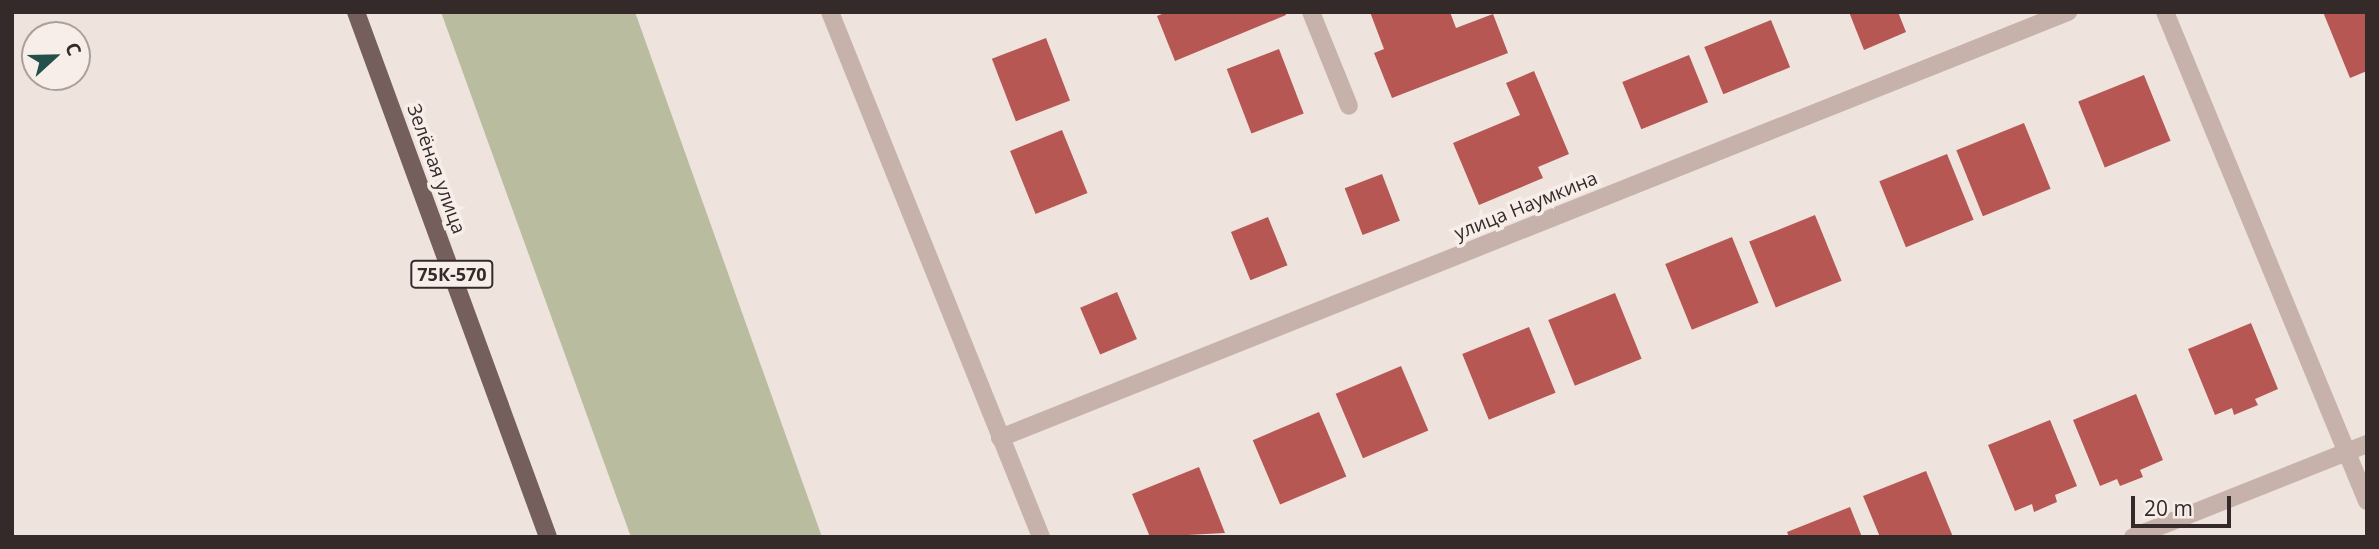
<!DOCTYPE html>
<html>
<head>
<meta charset="utf-8">
<style>
  body { margin:0 }
  #map { position:relative; width:2379px; height:549px; overflow:hidden; background:#efe3de; font-family:"Open Sans",sans-serif }
  div>[style] { position:absolute }
  .green>* { inset:0; background:#b9bc9f }
  .building>* { inset:0; background:#b65754; transform-origin:0 0 }
  .street>* { height:18px; margin:-9px; padding:0 9px; transform-origin:9px; border-radius:9px; background:#c6b2ab }
  .primary>* { height:18px; margin:-9px; padding:0 9px; transform-origin:9px; border-radius:9px; background:#745f5c }
  span { translate:-50% -50%; white-space:nowrap; text-align:center; line-height:1.15; -webkit-text-stroke:7px #f7eee9; paint-order:stroke }
  .shield-label span { padding:2px 5px; background:#f7eee9; border:2px solid; border-radius:5px; -webkit-text-stroke-width:0 }
  .shield-label { font-size:18px; color:#342a29; font-weight:700 }
  .street-label { font-size:19px; color:#342a29 }
  .frame { position:absolute; inset:0; border:14px solid #342a29; pointer-events:none }
  .north { position:absolute; left:21px; top:21px; width:70px; height:70px; box-sizing:border-box; background:#f7eee9; border:2px solid #a9a09c; border-radius:50%; rotate:68deg; font-size:19px; font-weight:700; line-height:28px; text-align:center; color:#342a29 }
  .north::after { content:''; display:block; margin:auto; width:24px; height:32px; background:#24504a; clip-path:polygon(50% 0,100% 100%,50% 72%,0 100%) }
  .scale { position:absolute; left:2131px; top:496px; width:100px; height:32px; box-sizing:border-box; border:4px solid #342a29; border-top:0; padding-left:9px; font-size:21px; line-height:24px; white-space:nowrap; color:#342a29; -webkit-text-stroke:5px #f7eee9; paint-order:stroke }
</style>
</head>
<body>
<div id="map">
  <div class="green">
    <i style="clip-path:polygon(441px 12px,635px 12px,822px 537px,631px 537px)"></i>
  </div>
  <div class="building">
    <i style="clip-path:polygon(1167px 12px,1285px 12px,1286px 15px,1175px 61px,1157px 16px)"></i>
    <i style="clip-path:polygon(1370px 12px,1450px 12px,1456px 28px,1493px 14px,1508px 53px,1392px 98px,1374px 53px,1384px 49px)"></i>
    <i style="clip-path:polygon(1849px 12px,1898px 12px,1906px 32px,1864px 50px)"></i>
    <i style="clip-path:polygon(2323px 12px,2367px 12px,2367px 71px,2350px 78px)"></i>
    <i style="left:1771px;top:20px;width:51px;height:72px;rotate:68deg"></i>
    <i style="left:1046px;top:38px;width:67px;height:58px;rotate:69deg"></i>
    <i style="left:1279px;top:49px;width:69px;height:56px;rotate:69deg"></i>
    <i style="left:1689px;top:55px;width:51px;height:72px;rotate:68deg"></i>
    <i style="clip-path:polygon(1534px 71px,1569px 154px,1538px 167px,1543px 178px,1479px 205px,1453px 143px,1520px 115px,1506px 83px)"></i>
    <i style="left:2144px;top:75px;width:71px;height:71px;rotate:68deg"></i>
    <i style="left:2024px;top:123px;width:71px;height:73px;rotate:68deg"></i>
    <i style="left:1062px;top:130px;width:68px;height:56px;rotate:68deg"></i>
    <i style="left:1947px;top:154px;width:71px;height:73px;rotate:68deg"></i>
    <i style="left:1382px;top:174px;width:50px;height:40px;rotate:69deg"></i>
    <i style="left:1815px;top:215px;width:71px;height:71px;rotate:68deg"></i>
    <i style="left:1268px;top:217px;width:52px;height:40px;rotate:68deg"></i>
    <i style="left:1732px;top:237px;width:71px;height:72px;rotate:68deg"></i>
    <i style="left:1117px;top:292px;width:51px;height:40px;rotate:67deg"></i>
    <i style="left:1615px;top:293px;width:71px;height:72px;rotate:68deg"></i>
    <i style="clip-path:polygon(2251px 323px,2278px 389px,2255px 399px,2258px 405px,2234px 415px,2232px 408px,2215px 415px,2188px 349px)"></i>
    <i style="left:1529px;top:327px;width:71px;height:72px;rotate:68deg"></i>
    <i style="left:1401px;top:366px;width:70px;height:71px;rotate:67deg"></i>
    <i style="clip-path:polygon(2136px 394px,2163px 460px,2140px 470px,2143px 477px,2120px 486px,2117px 479px,2100px 486px,2073px 420px)"></i>
    <i style="left:1319px;top:412px;width:70px;height:72px;rotate:67deg"></i>
    <i style="clip-path:polygon(2050px 420px,2077px 486px,2055px 495px,2057px 502px,2034px 512px,2032px 504px,2015px 511px,1988px 445px)"></i>
    <i style="clip-path:polygon(1199px 467px,1225px 533px,1150px 537px,1132px 494px)"></i>
    <i style="clip-path:polygon(1926px 471px,1953px 537px,1880px 537px,1863px 496px)"></i>
    <i style="clip-path:polygon(1850px 507px,1862px 537px,1789px 537px,1787px 532px)"></i>
  </div>
  <div class="street">
    <i style="left:830px;top:12px;width:566px;rotate:68.1deg"></i>
    <i style="left:1311px;top:12px;width:101px;rotate:68deg"></i>
    <i style="left:2165px;top:12px;width:529px;rotate:67.56deg"></i>
    <i style="left:1000px;top:438px;width:1150px;rotate:-21.75deg"></i>
    <i style="left:2133px;top:537px;width:252px;rotate:-21.7deg"></i>
  </div>
  <div class="primary">
    <i style="left:356px;top:12px;width:559px;rotate:69.91deg"></i>
  </div>
  <div class="shield-label">
    <span style="left:452px;top:274px">75К-570</span>
  </div>
  <div class="street-label">
    <span style="left:436px;top:169px;rotate:70deg">Зелёная улица</span>
    <span style="left:1526px;top:206px;rotate:-22deg">улица Наумкина</span>
  </div>
  <div class="frame"></div>
  <div class="north">С</div>
  <div class="scale">20 m</div>
</div>
</body>
</html>
